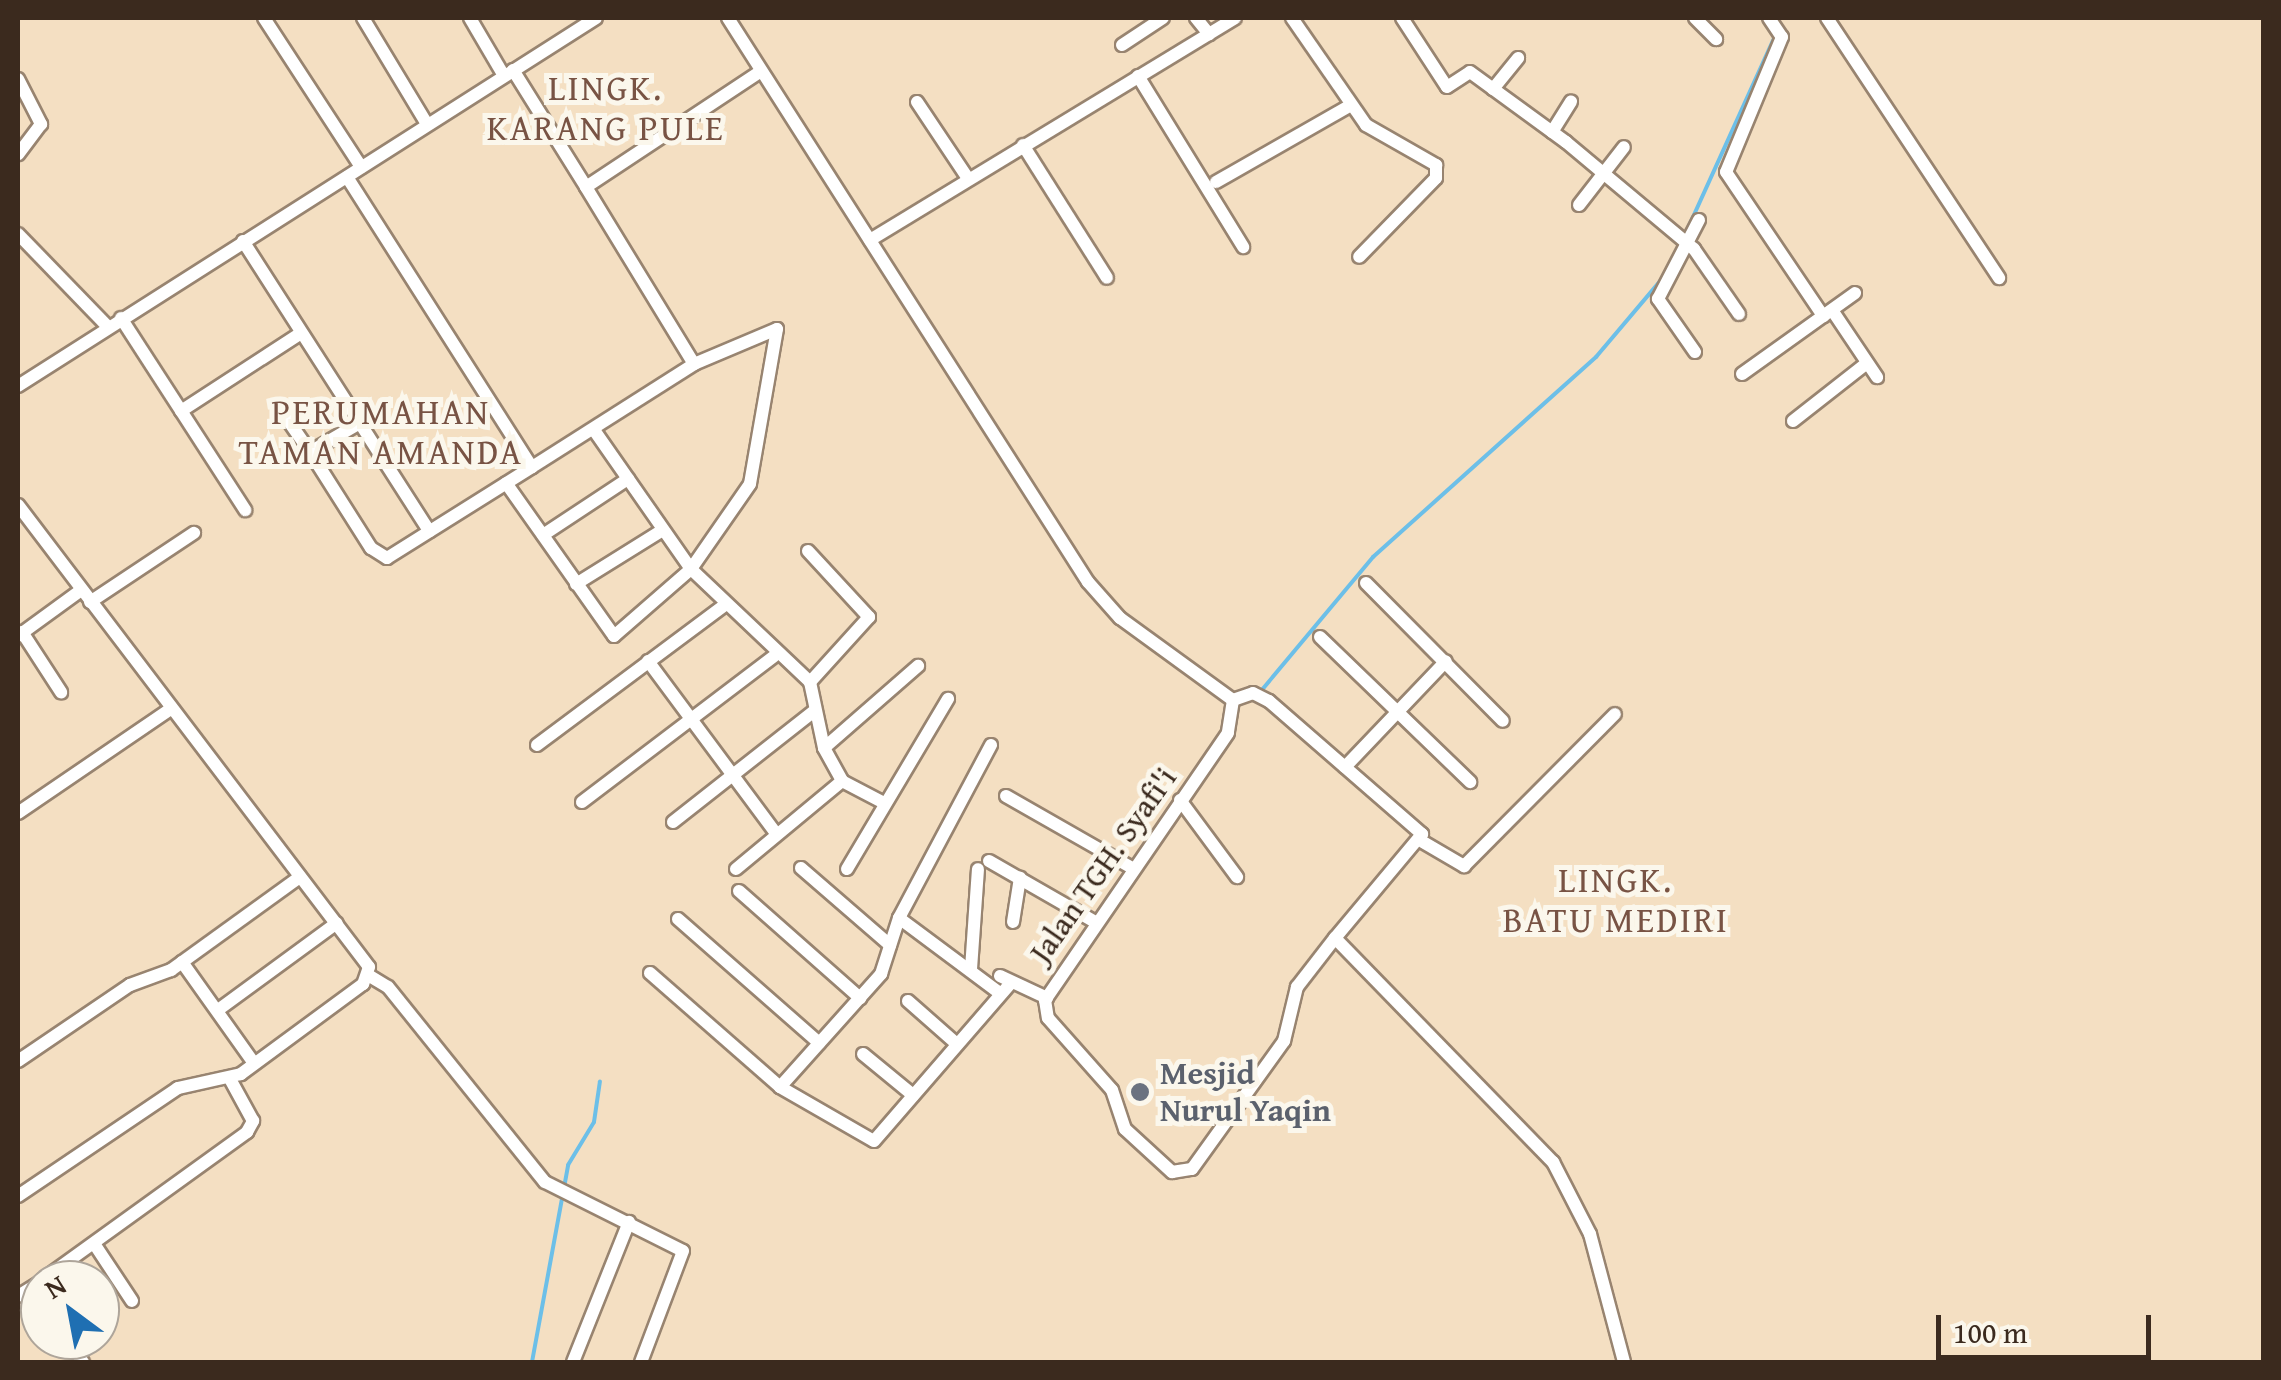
<!DOCTYPE html>
<html>
<head>
<meta charset="utf-8">
<style>
  body { margin:0 }
  #map { position:relative; width:2281px; height:1380px; overflow:hidden; background:#f4dfc2; font-family:"Gentium Book Plus",serif }
  div>[style] { position:absolute }
  .stream>* { height:4px; margin:-2px; padding:0 2px; transform-origin:2px; border-radius:2px; background:#6cbfe8 }
  .roads { filter:drop-shadow(2px 0 #988470) drop-shadow(-2px 0 #988470) drop-shadow(0 2px #988470) drop-shadow(0 -2px #988470) }
  .minor>* { height:12px; margin:-6px; padding:0 6px; transform-origin:6px; border-radius:6px; background:#fff }
  .dots>* { width:28px; height:28px; translate:-50% -50%; box-sizing:border-box; border:5px solid #fbf7ec; border-radius:50% }
  span { translate:-50% -50%; white-space:nowrap; text-align:center; line-height:1.15; -webkit-text-stroke:10px #fbf7ec; paint-order:stroke }
  .street-label { font-size:32px; color:#3b2a1e }
  .worship-label { font-size:32px; color:#5b616d; font-weight:700 }
  .left { translate:0 -50%; text-align:left }
  .neighbourhood-label { font-size:35px; color:#785344; letter-spacing:2.5px }
  .frame { position:absolute; inset:0; border:20px solid #3b2a1e; pointer-events:none }
  .north { position:absolute; left:20px; top:1260px; width:100px; height:100px; box-sizing:border-box; background:#fbf7ec; border:2px solid #aea59a; border-radius:50%; rotate:328deg; font-size:28px; font-weight:700; line-height:40px; text-align:center; color:#3b2a1e }
  .north::after { content:''; display:block; margin:auto; width:35px; height:45px; background:#1f6fb2; clip-path:polygon(50% 0,100% 100%,50% 72%,0 100%) }
  .scale { position:absolute; left:1936px; top:1315px; width:215px; height:45px; box-sizing:border-box; border:5px solid #3b2a1e; border-top:0; padding-left:12px; font-size:30px; line-height:35px; white-space:nowrap; color:#3b2a1e; -webkit-text-stroke:8px #fbf7ec; paint-order:stroke }
</style>
</head>
<body>
<div id="map">
  <div class="stream">
    <i style="left:1688px;top:228px;width:211px;rotate:-65.6deg"></i>
    <i style="left:1261px;top:691px;width:175px;rotate:-50.1deg"></i>
    <i style="left:1373px;top:557px;width:300px;rotate:-41.9deg"></i>
    <i style="left:1596px;top:357px;width:101px;rotate:-49.8deg"></i>
    <i style="left:532px;top:1362px;width:200px;rotate:-79.6deg"></i>
    <i style="left:568px;top:1165px;width:50px;rotate:-58.8deg"></i>
    <i style="left:594px;top:1122px;width:41px;rotate:-81.7deg"></i>
  </div>
  <div class="roads">
    <div class="minor">
      <i style="left:264px;top:18px;width:178px;rotate:56.9deg"></i>
      <i style="left:363px;top:18px;width:124px;rotate:58.9deg"></i>
      <i style="left:470px;top:18px;width:67px;rotate:59.6deg"></i>
      <i style="left:728px;top:18px;width:669px;rotate:57.45deg"></i>
      <i style="left:1088px;top:582px;width:48px;rotate:48.4deg"></i>
      <i style="left:1120px;top:618px;width:140px;rotate:36deg"></i>
      <i style="left:1233px;top:700px;width:33px;rotate:99deg"></i>
      <i style="left:1228px;top:733px;width:324px;rotate:124.4deg"></i>
      <i style="left:1045px;top:1000px;width:18px;rotate:81deg"></i>
      <i style="left:1048px;top:1018px;width:96px;rotate:48.4deg"></i>
      <i style="left:1112px;top:1090px;width:41px;rotate:71.6deg"></i>
      <i style="left:1125px;top:1129px;width:64px;rotate:42.5deg"></i>
      <i style="left:1172px;top:1172px;width:20px;rotate:-9deg"></i>
      <i style="left:1192px;top:1169px;width:158px;rotate:-54.3deg"></i>
      <i style="left:1284px;top:1041px;width:56px;rotate:-76.5deg"></i>
      <i style="left:1297px;top:987px;width:62px;rotate:-52.2deg"></i>
      <i style="left:1196px;top:18px;width:21px;rotate:51deg"></i>
      <i style="left:1292px;top:18px;width:130px;rotate:55.3deg"></i>
      <i style="left:1366px;top:125px;width:81px;rotate:29.7deg"></i>
      <i style="left:1436px;top:165px;width:13px;rotate:90deg"></i>
      <i style="left:1436px;top:178px;width:110px;rotate:134.3deg"></i>
      <i style="left:1402px;top:18px;width:82px;rotate:56.9deg"></i>
      <i style="left:1447px;top:87px;width:27px;rotate:-33deg"></i>
      <i style="left:1470px;top:72px;width:119px;rotate:36.1deg"></i>
      <i style="left:1566px;top:142px;width:167px;rotate:39.9deg"></i>
      <i style="left:1694px;top:249px;width:79px;rotate:55.3deg"></i>
      <i style="left:1695px;top:18px;width:30px;rotate:45deg"></i>
      <i style="left:1769px;top:18px;width:23px;rotate:56deg"></i>
      <i style="left:1782px;top:37px;width:146px;rotate:112.5deg"></i>
      <i style="left:1726px;top:172px;width:174px;rotate:56deg"></i>
      <i style="left:1827px;top:18px;width:312px;rotate:56.5deg"></i>
      <i style="left:1122px;top:45px;width:49px;rotate:-33.4deg"></i>
      <i style="left:513px;top:70px;width:138px;rotate:58deg"></i>
      <i style="left:1138px;top:76px;width:201px;rotate:58.4deg"></i>
      <i style="left:18px;top:79px;width:51px;rotate:62.9deg"></i>
      <i style="left:41px;top:124px;width:38px;rotate:127deg"></i>
      <i style="left:1493px;top:89px;width:40px;rotate:-51deg"></i>
      <i style="left:917px;top:102px;width:90px;rotate:56.3deg"></i>
      <i style="left:1552px;top:132px;width:36px;rotate:-58deg"></i>
      <i style="left:1023px;top:145px;width:157px;rotate:57.7deg"></i>
      <i style="left:347px;top:177px;width:344px;rotate:57.5deg"></i>
      <i style="left:532px;top:467px;width:192px;rotate:-32.4deg"></i>
      <i style="left:694px;top:364px;width:90px;rotate:-22.9deg"></i>
      <i style="left:777px;top:329px;width:157px;rotate:99.9deg"></i>
      <i style="left:750px;top:484px;width:103px;rotate:124.8deg"></i>
      <i style="left:691px;top:569px;width:102px;rotate:139deg"></i>
      <i style="left:614px;top:636px;width:187px;rotate:-125.2deg"></i>
      <i style="left:1216px;top:182px;width:155px;rotate:-29.7deg"></i>
      <i style="left:1579px;top:205px;width:73px;rotate:-52.2deg"></i>
      <i style="left:18px;top:234px;width:128px;rotate:45.9deg"></i>
      <i style="left:870px;top:240px;width:427px;rotate:-31.3deg"></i>
      <i style="left:243px;top:241px;width:345px;rotate:57.3deg"></i>
      <i style="left:1832px;top:310px;width:81px;rotate:56.1deg"></i>
      <i style="left:121px;top:318px;width:229px;rotate:57.1deg"></i>
      <i style="left:1695px;top:352px;width:65px;rotate:-124.9deg"></i>
      <i style="left:1658px;top:299px;width:89px;rotate:-62.6deg"></i>
      <i style="left:694px;top:364px;width:207px;rotate:-121.4deg"></i>
      <i style="left:586px;top:187px;width:210px;rotate:-33.5deg"></i>
      <i style="left:1742px;top:374px;width:139px;rotate:-35.6deg"></i>
      <i style="left:18px;top:386px;width:685px;rotate:-32.48deg"></i>
      <i style="left:181px;top:411px;width:143px;rotate:-33deg"></i>
      <i style="left:283px;top:413px;width:47px;rotate:55.3deg"></i>
      <i style="left:1793px;top:421px;width:94px;rotate:-38.1deg"></i>
      <i style="left:358px;top:424px;width:56px;rotate:149.7deg"></i>
      <i style="left:310px;top:452px;width:114px;rotate:57.6deg"></i>
      <i style="left:371px;top:548px;width:19px;rotate:32deg"></i>
      <i style="left:387px;top:558px;width:171px;rotate:-32.1deg"></i>
      <i style="left:594px;top:430px;width:169px;rotate:55.1deg"></i>
      <i style="left:691px;top:569px;width:164px;rotate:43.5deg"></i>
      <i style="left:18px;top:505px;width:580px;rotate:52.77deg"></i>
      <i style="left:369px;top:967px;width:18px;rotate:109deg"></i>
      <i style="left:363px;top:984px;width:152px;rotate:143.6deg"></i>
      <i style="left:241px;top:1074px;width:65px;rotate:167.5deg"></i>
      <i style="left:178px;top:1088px;width:193px;rotate:146deg"></i>
      <i style="left:543px;top:535px;width:102px;rotate:-33.4deg"></i>
      <i style="left:808px;top:551px;width:90px;rotate:47.3deg"></i>
      <i style="left:869px;top:617px;width:88px;rotate:132.2deg"></i>
      <i style="left:810px;top:682px;width:67px;rotate:78deg"></i>
      <i style="left:824px;top:748px;width:38px;rotate:61deg"></i>
      <i style="left:842px;top:781px;width:47px;rotate:27.6deg"></i>
      <i style="left:1366px;top:583px;width:194px;rotate:45.2deg"></i>
      <i style="left:576px;top:584px;width:100px;rotate:-31.9deg"></i>
      <i style="left:90px;top:602px;width:125px;rotate:-33.6deg"></i>
      <i style="left:22px;top:632px;width:72px;rotate:57deg"></i>
      <i style="left:18px;top:636px;width:78px;rotate:-36.1deg"></i>
      <i style="left:1320px;top:637px;width:209px;rotate:44deg"></i>
      <i style="left:648px;top:661px;width:213px;rotate:53.4deg"></i>
      <i style="left:1233px;top:700px;width:21px;rotate:-19deg"></i>
      <i style="left:1253px;top:693px;width:18px;rotate:27deg"></i>
      <i style="left:1269px;top:701px;width:203px;rotate:41deg"></i>
      <i style="left:1422px;top:834px;width:136px;rotate:129.9deg"></i>
      <i style="left:1335px;top:938px;width:313px;rotate:45.8deg"></i>
      <i style="left:1553px;top:1162px;width:81px;rotate:62.8deg"></i>
      <i style="left:1590px;top:1234px;width:132px;rotate:75.1deg"></i>
      <i style="left:537px;top:745px;width:234px;rotate:-36.7deg"></i>
      <i style="left:824px;top:748px;width:125px;rotate:-41.1deg"></i>
      <i style="left:1345px;top:767px;width:146px;rotate:-46.4deg"></i>
      <i style="left:1006px;top:796px;width:145px;rotate:29.7deg"></i>
      <i style="left:1180px;top:800px;width:96px;rotate:53.5deg"></i>
      <i style="left:582px;top:802px;width:241px;rotate:-37.2deg"></i>
      <i style="left:18px;top:813px;width:186px;rotate:-34.3deg"></i>
      <i style="left:673px;top:822px;width:178px;rotate:-38.2deg"></i>
      <i style="left:1423px;top:842px;width:48px;rotate:30.3deg"></i>
      <i style="left:1464px;top:866px;width:214px;rotate:-45.2deg"></i>
      <i style="left:989px;top:861px;width:122px;rotate:29.9deg"></i>
      <i style="left:801px;top:868px;width:118px;rotate:40.9deg"></i>
      <i style="left:736px;top:869px;width:138px;rotate:-39.7deg"></i>
      <i style="left:847px;top:869px;width:198px;rotate:-59.3deg"></i>
      <i style="left:739px;top:891px;width:162px;rotate:41.5deg"></i>
      <i style="left:899px;top:918px;width:127px;rotate:36.7deg"></i>
      <i style="left:678px;top:919px;width:188px;rotate:41.3deg"></i>
      <i style="left:1013px;top:922px;width:45px;rotate:-81deg"></i>
      <i style="left:182px;top:962px;width:123px;rotate:54.6deg"></i>
      <i style="left:971px;top:969px;width:100px;rotate:-86deg"></i>
      <i style="left:650px;top:973px;width:173px;rotate:41.2deg"></i>
      <i style="left:780px;top:1087px;width:108px;rotate:29.9deg"></i>
      <i style="left:874px;top:1141px;width:208px;rotate:-49.1deg"></i>
      <i style="left:368px;top:975px;width:23px;rotate:31deg"></i>
      <i style="left:388px;top:987px;width:250px;rotate:51.2deg"></i>
      <i style="left:545px;top:1182px;width:154px;rotate:26.6deg"></i>
      <i style="left:683px;top:1251px;width:119px;rotate:110.7deg"></i>
      <i style="left:1000px;top:976px;width:52px;rotate:25.1deg"></i>
      <i style="left:908px;top:1001px;width:65px;rotate:41.3deg"></i>
      <i style="left:218px;top:1010px;width:147px;rotate:-36.2deg"></i>
      <i style="left:863px;top:1054px;width:65px;rotate:39.4deg"></i>
      <i style="left:18px;top:1061px;width:135px;rotate:-34.2deg"></i>
      <i style="left:130px;top:985px;width:44px;rotate:-20.1deg"></i>
      <i style="left:171px;top:970px;width:159px;rotate:-35.8deg"></i>
      <i style="left:780px;top:1087px;width:152px;rotate:-48.2deg"></i>
      <i style="left:881px;top:974px;width:59px;rotate:-72.2deg"></i>
      <i style="left:899px;top:918px;width:196px;rotate:-62deg"></i>
      <i style="left:95px;top:1245px;width:67px;rotate:56.5deg"></i>
      <i style="left:42px;top:1280px;width:253px;rotate:-35.8deg"></i>
      <i style="left:247px;top:1132px;width:13px;rotate:-61deg"></i>
      <i style="left:253px;top:1121px;width:48px;rotate:-118.7deg"></i>
      <i style="left:18px;top:1296px;width:26px;rotate:-32deg"></i>
      <i style="left:68px;top:1340px;width:27px;rotate:56deg"></i>
      <i style="left:573px;top:1362px;width:151px;rotate:-68.2deg"></i>
    </div>
  </div>
  <div class="dots">
    <i style="left:1140px;top:1092px;background:#6b7280"></i>
  </div>
  <div class="street-label">
    <span style="left:1103px;top:865px;rotate:-55deg">Jalan TGH. Syafi'i</span>
  </div>
  <div class="worship-label">
    <span class="left" style="left:1160px;top:1092px">Mesjid<br>Nurul Yaqin</span>
  </div>
  <div class="neighbourhood-label">
    <span style="left:606px;top:108px">LINGK.<br>KARANG PULE</span>
    <span style="left:381px;top:432px">PERUMAHAN<br>TAMAN AMANDA</span>
    <span style="left:1616px;top:900px">LINGK.<br>BATU MEDIRI</span>
  </div>
  <div class="frame"></div>
  <div class="north">N</div>
  <div class="scale">100 m</div>
</div>
</body>
</html>
